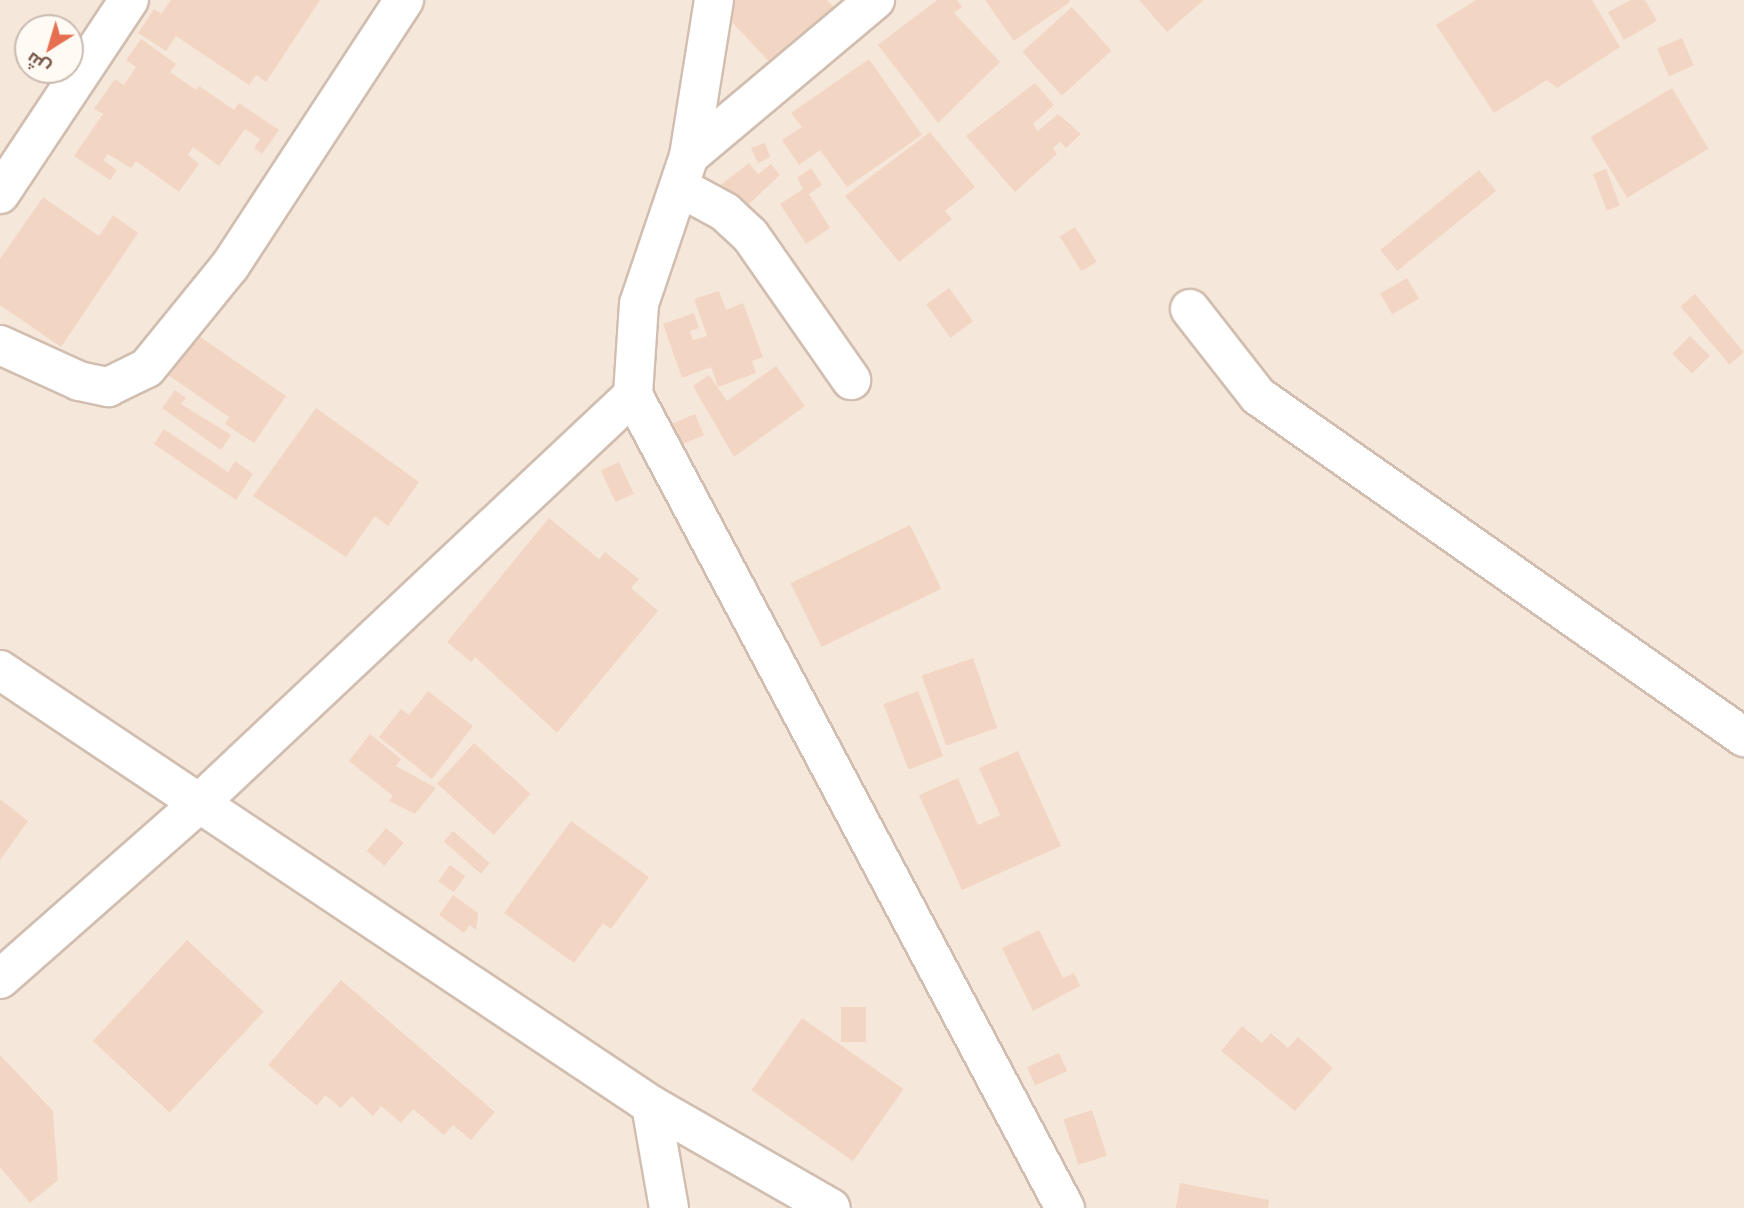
<!DOCTYPE html>
<html>
<head>
<meta charset="utf-8">
<style>
  body { margin:0 }
  #map { position:relative; width:1744px; height:1208px; overflow:hidden; background:#fdf6ec; font-family:"Titillium Web",Cairo,sans-serif }
  div>[style] { position:absolute }
  .residential>* { inset:0; background:#f5e8da }
  .building>* { inset:0; background:#f3d5c3; transform-origin:0 0 }
  .roads { filter:drop-shadow(2px 0 #d1beb0) drop-shadow(-2px 0 #d1beb0) drop-shadow(0 2px #d1beb0) drop-shadow(0 -2px #d1beb0) }
  .street>* { height:38px; margin:-19px; padding:0 19px; transform-origin:19px; border-radius:19px; background:#fff }
  span { translate:-50% -50%; white-space:nowrap; text-align:center; line-height:1.15; -webkit-text-stroke:5px #fffaf3; paint-order:stroke }
  .north { position:absolute; left:14px; top:14px; width:70px; height:70px; box-sizing:border-box; background:#fffaf3; border:2px solid #cabbb1; border-radius:50%; rotate:217deg; font-size:19px; font-weight:700; line-height:28px; text-align:center; color:#7a5c4d }
  .north::after { content:''; display:block; margin:auto; width:24px; height:32px; background:#e76f51; clip-path:polygon(50% 0,100% 100%,50% 72%,0 100%) }
</style>
</head>
<body>
<div id="map">
  <div class="residential">
    <i style="clip-path:polygon(evenodd,0 0,1744px 0,1744px 1208px,0 1208px,0 0,28px 28px,70px 28px,70px 70px,28px 70px,28px 28px)"></i>
  </div>
  <div class="building">
    <i style="clip-path:polygon(171px 0,320px 0,266px 82px,256px 75px,249px 85px,176px 36px,166px 51px,138px 33px,154px 9px,161px 14px)"></i>
    <i style="clip-path:polygon(722px 0,827px 0,838px 12px,776px 69px,716px 5px)"></i>
    <i style="clip-path:polygon(937px 0,957px 0,962px 7px,954px 13px,1000px 62px,938px 123px,878px 45px)"></i>
    <i style="clip-path:polygon(985px 0,1069px 0,1070px 2px,1014px 41px)"></i>
    <i style="clip-path:polygon(1139px 0,1204px 0,1167px 32px)"></i>
    <i style="clip-path:polygon(1476px 0,1592px 0,1620px 47px,1557px 88px,1547px 80px,1494px 113px,1436px 25px)"></i>
    <i style="clip-path:polygon(1631px 0,1645px 0,1657px 21px,1624px 40px,1608px 12px)"></i>
    <i style="left:1072px;top:7px;width:59px;height:67px;rotate:48deg"></i>
    <i style="left:1682px;top:38px;width:30px;height:27px;rotate:67deg"></i>
    <i style="clip-path:polygon(141px 39px,176px 64px,170px 72px,196px 90px,199px 86px,234px 110px,239px 103px,279px 130px,262px 154px,254px 148px,260px 139px,245px 129px,219px 166px,193px 147px,188px 155px,199px 164px,179px 192px,136px 161px,131px 168px,108px 154px,103px 160px,117px 170px,110px 180px,74px 156px,103px 114px,94px 109px,115px 79px,124px 85px,136px 67px,126px 60px)"></i>
    <i style="clip-path:polygon(869px 59px,922px 135px,847px 187px,820px 150px,799px 165px,782px 140px,802px 127px,791px 113px)"></i>
    <i style="clip-path:polygon(1035px 83px,1054px 105px,1033px 124px,1038px 131px,1058px 114px,1081px 134px,1066px 148px,1060px 142px,1053px 148px,1057px 154px,1015px 192px,966px 136px)"></i>
    <i style="left:1672px;top:88px;width:71px;height:95px;rotate:59deg"></i>
    <i style="clip-path:polygon(930px 132px,975px 187px,945px 211px,952px 219px,899px 262px,845px 196px)"></i>
    <i style="clip-path:polygon(765px 143px,770px 157px,758px 163px,751px 148px)"></i>
    <i style="clip-path:polygon(749px 163px,758px 174px,771px 164px,780px 175px,735px 217px,714px 190px)"></i>
    <i style="clip-path:polygon(811px 168px,822px 185px,809px 194px,830px 228px,806px 244px,780px 204px,803px 189px,797px 178px)"></i>
    <i style="left:1606px;top:169px;width:39px;height:14px;rotate:69deg"></i>
    <i style="left:1479px;top:170px;width:27px;height:127px;rotate:51deg"></i>
    <i style="clip-path:polygon(43px 197px,99px 236px,113px 215px,138px 233px,61px 347px,0 305px,0 259px)"></i>
    <i style="left:1075px;top:227px;width:41px;height:18px;rotate:58deg"></i>
    <i style="left:1407px;top:278px;width:24px;height:31px;rotate:60deg"></i>
    <i style="left:949px;top:288px;width:41px;height:28px;rotate:54deg"></i>
    <i style="clip-path:polygon(719px 291px,726px 310px,743px 303px,763px 357px,752px 361px,756px 373px,718px 387px,711px 367px,682px 378px,663px 324px,694px 313px,699px 328px,690px 331px,693px 340px,707px 336px,694px 299px)"></i>
    <i style="left:1695px;top:294px;width:76px;height:19px;rotate:50deg"></i>
    <i style="clip-path:polygon(193px 332px,286px 396px,254px 443px,225px 424px,229px 417px,165px 373px)"></i>
    <i style="left:1690px;top:336px;width:28px;height:25px;rotate:45deg"></i>
    <i style="clip-path:polygon(776px 366px,805px 406px,734px 457px,693px 386px,709px 375px,727px 401px)"></i>
    <i style="clip-path:polygon(175px 390px,186px 398px,181px 404px,231px 435px,221px 450px,162px 408px)"></i>
    <i style="clip-path:polygon(316px 408px,419px 482px,388px 526px,375px 516px,346px 557px,253px 496px)"></i>
    <i style="left:695px;top:414px;width:23px;height:36px;rotate:67deg"></i>
    <i style="clip-path:polygon(164px 429px,228px 472px,235px 461px,253px 474px,236px 500px,154px 444px)"></i>
    <i style="left:619px;top:462px;width:35px;height:20px;rotate:65deg"></i>
    <i style="clip-path:polygon(549px 518px,599px 559px,605px 552px,639px 579px,631px 588px,658px 611px,557px 733px,475px 657px,471px 662px,447px 642px)"></i>
    <i style="left:910px;top:525px;width:71px;height:133px;rotate:64deg"></i>
    <i style="left:973px;top:658px;width:74px;height:54px;rotate:71deg"></i>
    <i style="clip-path:polygon(428px 691px,473px 726px,432px 779px,379px 737px,401px 709px,409px 715px)"></i>
    <i style="left:918px;top:691px;width:70px;height:37px;rotate:69deg"></i>
    <i style="clip-path:polygon(370px 734px,401px 759px,396px 766px,436px 788px,415px 814px,389px 801px,393px 796px,349px 761px)"></i>
    <i style="left:474px;top:743px;width:76px;height:55px;rotate:42deg"></i>
    <i style="clip-path:polygon(1018px 751px,1061px 846px,962px 890px,919px 795px,958px 778px,978px 825px,1000px 815px,979px 768px)"></i>
    <i style="clip-path:polygon(0 799px,28px 821px,0 860px)"></i>
    <i style="clip-path:polygon(571px 821px,649px 877px,611px 929px,603px 923px,574px 963px,504px 913px)"></i>
    <i style="left:386px;top:828px;width:23px;height:30px;rotate:40deg"></i>
    <i style="left:453px;top:831px;width:49px;height:14px;rotate:41deg"></i>
    <i style="left:450px;top:865px;width:19px;height:20px;rotate:36deg"></i>
    <i style="clip-path:polygon(453px 895px,478px 913px,476px 930px,470px 925px,464px 933px,439px 915px)"></i>
    <i style="clip-path:polygon(1039px 930px,1063px 978px,1074px 973px,1080px 986px,1033px 1011px,1002px 948px)"></i>
    <i style="left:187px;top:940px;width:105px;height:138px;rotate:43deg"></i>
    <i style="clip-path:polygon(341px 980px,495px 1112px,471px 1140px,453px 1125px,444px 1135px,413px 1109px,401px 1123px,381px 1106px,373px 1116px,352px 1096px,341px 1108px,325px 1095px,317px 1106px,268px 1065px)"></i>
    <i style="left:841px;top:1007px;width:25px;height:35px"></i>
    <i style="left:802px;top:1018px;width:124px;height:88px;rotate:35deg"></i>
    <i style="clip-path:polygon(1242px 1026px,1262px 1043px,1271px 1033px,1288px 1048px,1298px 1037px,1333px 1068px,1295px 1111px,1221px 1051px)"></i>
    <i style="left:1059px;top:1053px;width:20px;height:35px;rotate:66deg"></i>
    <i style="clip-path:polygon(0 1055px,53px 1111px,58px 1180px,30px 1203px,0 1167px)"></i>
    <i style="left:1092px;top:1110px;width:48px;height:30px;rotate:72deg"></i>
    <i style="clip-path:polygon(1180px 1183px,1269px 1200px,1268px 1208px,1176px 1208px)"></i>
  </div>
  <div class="roads">
    <div class="street">
      <i style="left:714px;top:0;width:158px;rotate:99.1deg"></i>
      <i style="left:689px;top:156px;width:156px;rotate:108.7deg"></i>
      <i style="left:639px;top:304px;width:91px;rotate:93.8deg"></i>
      <i style="left:633px;top:395px;width:921px;rotate:62.02deg"></i>
      <i style="left:689px;top:156px;width:243px;rotate:-40deg"></i>
      <i style="left:679px;top:187px;width:52px;rotate:28.5deg"></i>
      <i style="left:725px;top:212px;width:34px;rotate:43deg"></i>
      <i style="left:750px;top:235px;width:177px;rotate:55.1deg"></i>
      <i style="left:0;top:194px;width:233px;rotate:-56.4deg"></i>
      <i style="left:1190px;top:309px;width:110px;rotate:52deg"></i>
      <i style="left:1258px;top:396px;width:594px;rotate:35.06deg"></i>
      <i style="left:0;top:345px;width:87px;rotate:24.5deg"></i>
      <i style="left:79px;top:381px;width:30px;rotate:12deg"></i>
      <i style="left:108px;top:387px;width:43px;rotate:-26deg"></i>
      <i style="left:147px;top:368px;width:132px;rotate:-50.9deg"></i>
      <i style="left:230px;top:266px;width:318px;rotate:-56.8deg"></i>
      <i style="left:0;top:670px;width:783px;rotate:33.75deg"></i>
      <i style="left:651px;top:1105px;width:207px;rotate:29.8deg"></i>
      <i style="left:0;top:979px;width:261px;rotate:-41.4deg"></i>
      <i style="left:196px;top:806px;width:600px;rotate:-43.24deg"></i>
      <i style="left:651px;top:1105px;width:105px;rotate:80.1deg"></i>
    </div>
  </div>
  <div class="north">ش</div>
</div>
</body>
</html>
